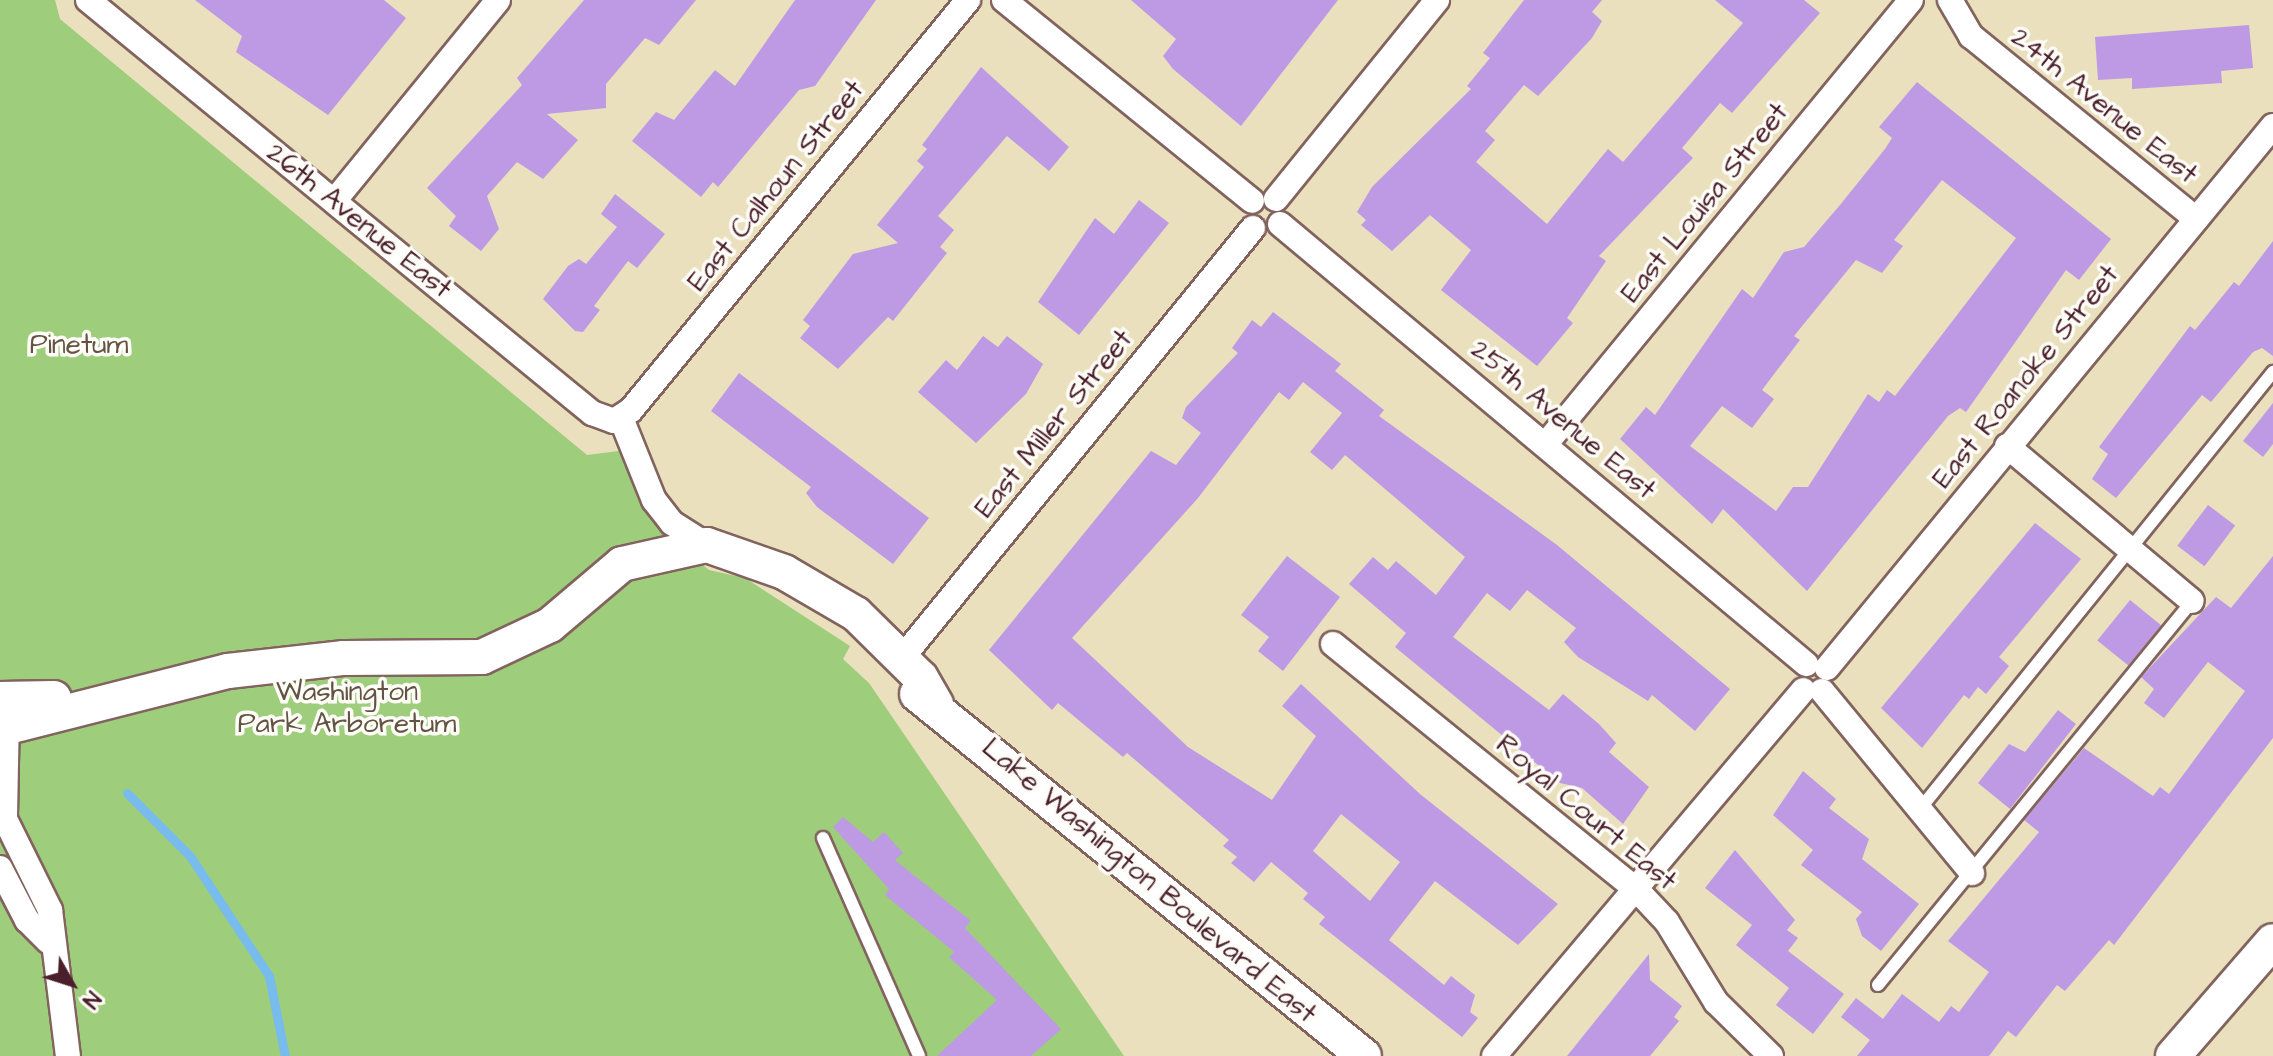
<!DOCTYPE html>
<html>
<head>
<meta charset="utf-8">
<style>
  body { margin:0 }
  #map { position:relative; width:2273px; height:1056px; overflow:hidden; background:#eae0bd; font-family:"Architects Daughter",sans-serif }
  div>[style] { position:absolute }
  .green>* { inset:0; background:#9ecd7c }
  .stream>* { height:9px; margin:-4.5px; padding:0 4.5px; transform-origin:4.5px; border-radius:4.5px; background:#78bbed }
  .building>* { inset:0; background:#bd9ae3; transform-origin:0 0 }
  .roads { filter:drop-shadow(2px 0 #82635e) drop-shadow(-2px 0 #82635e) drop-shadow(0 2px #82635e) drop-shadow(0 -2px #82635e) }
  .service>* { height:12px; margin:-6px; padding:0 6px; transform-origin:6px; border-radius:6px; background:#fff }
  .minor>* { height:24px; margin:-12px; padding:0 12px; transform-origin:12px; border-radius:12px; background:#fff }
  .secondary>* { height:34px; margin:-17px; padding:0 17px; transform-origin:17px; border-radius:17px; background:#fff }
  span { translate:-50% -50%; white-space:nowrap; text-align:center; line-height:1.15; -webkit-text-stroke:7px #fdfcf7; paint-order:stroke }
  .street-label { font-size:28px; color:#4a1f2b }
  .park-label { font-size:28px; color:#635343 }
  .north { position:absolute; left:32px; top:944px; width:80px; height:80px; -webkit-text-stroke:6px #fdfcf7; paint-order:stroke; rotate:129deg; font-size:22px; font-weight:700; line-height:32px; text-align:center; color:#4a1f2b }
  .north::after { content:''; display:block; margin:auto; width:28px; height:36px; background:#4a1f2b; clip-path:polygon(50% 0,100% 100%,50% 72%,0 100%) }
</style>
</head>
<body>
<div id="map">
  <div class="green">
    <i style="clip-path:polygon(0 0,55px 0,60px 19px,587px 455px,619px 451px,658px 528px,709px 570px,745px 578px,850px 646px,843px 659px,869px 683px,1124px 1056px,0 1056px)"></i>
  </div>
  <div class="stream">
    <i style="left:127px;top:793px;width:89px;rotate:45deg"></i>
    <i style="left:190px;top:856px;width:144px;rotate:56.6deg"></i>
    <i style="left:269px;top:976px;width:82px;rotate:78.7deg"></i>
  </div>
  <div class="building">
    <i style="clip-path:polygon(195px 0,384px 0,406px 18px,328px 115px,236px 52px,242px 36px)"></i>
    <i style="clip-path:polygon(584px 0,696px 0,659px 45px,645px 38px,606px 84px,606px 108px,547px 114px,578px 140px,543px 179px,517px 162px,487px 196px,499px 229px,481px 251px,449px 226px,456px 216px,427px 188px,522px 85px,517px 78px)"></i>
    <i style="clip-path:polygon(795px 0,876px 0,815px 86px,799px 90px,718px 187px,713px 182px,701px 197px,632px 141px,656px 112px,674px 120px,715px 70px,735px 86px)"></i>
    <i style="clip-path:polygon(1131px 0,1338px 0,1241px 126px,1173px 69px,1163px 56px,1176px 39px)"></i>
    <i style="clip-path:polygon(1524px 0,1602px 0,1592px 12px,1602px 21px,1592px 38px,1538px 96px,1524px 85px,1485px 131px,1495px 140px,1476px 162px,1547px 224px,1608px 149px,1623px 162px,1743px 23px,1715px 0,1804px 0,1820px 13px,1732px 113px,1720px 103px,1682px 148px,1693px 158px,1599px 256px,1606px 261px,1567px 318px,1573px 323px,1537px 366px,1441px 290px,1471px 250px,1430px 215px,1392px 251px,1361px 225px,1366px 220px,1357px 212px,1372px 187px,1471px 89px,1467px 86px,1490px 58px,1483px 53px)"></i>
    <i style="clip-path:polygon(2249px 25px,2253px 68px,2221px 71px,2222px 83px,2132px 89px,2132px 78px,2098px 80px,2095px 37px)"></i>
    <i style="clip-path:polygon(981px 67px,1069px 147px,1049px 171px,1007px 136px,938px 216px,954px 230px,940px 247px,947px 253px,893px 321px,888px 317px,838px 369px,800px 338px,810px 326px,803px 320px,853px 254px,898px 243px,877px 225px,924px 167px,917px 161px,927px 149px,922px 145px)"></i>
    <i style="clip-path:polygon(evenodd,1917px 82px,2111px 239px,2079px 280px,2066px 270px,1966px 412px,1960px 408px,1948px 416px,1807px 591px,1723px 509px,1712px 524px,1620px 439px,1646px 407px,1655px 415px,1742px 289px,1753px 298px,1784px 252px,1804px 247px,1840px 205px,1885px 149px,1892px 138px,1879px 127px,1917px 82px,1942px 180px,2016px 238px,1895px 396px,1887px 390px,1879px 402px,1868px 394px,1808px 487px,1793px 487px,1776px 511px,1690px 446px,1722px 406px,1752px 428px,1774px 399px,1762px 390px,1800px 340px,1794px 336px,1856px 260px,1882px 273px,1903px 246px,1894px 240px,1942px 180px)"></i>
    <i style="clip-path:polygon(615px 194px,665px 234px,637px 268px,628px 261px,594px 306px,600px 310px,583px 332px,575px 331px,543px 299px,568px 266px,579px 259px,586px 264px,617px 227px,601px 214px)"></i>
    <i style="clip-path:polygon(1139px 200px,1169px 223px,1079px 335px,1038px 302px,1095px 218px,1114px 234px)"></i>
    <i style="clip-path:polygon(2273px 241px,2273px 356px,2262px 348px,2253px 352px,2211px 402px,2202px 395px,2116px 498px,2092px 479px,2108px 454px,2099px 447px,2190px 326px,2195px 330px,2234px 282px,2239px 286px)"></i>
    <i style="clip-path:polygon(evenodd,1273px 312px,1341px 364px,1335px 371px,1384px 410px,1379px 416px,1557px 545px,1730px 689px,1695px 731px,1652px 695px,1648px 701px,1578px 657px,1564px 642px,1576px 628px,1527px 590px,1510px 611px,1487px 593px,1453px 637px,1549px 710px,1563px 694px,1599px 724px,1616px 743px,1609px 752px,1649px 787px,1623px 824px,1582px 788px,1560px 783px,1395px 647px,1406px 633px,1349px 584px,1373px 557px,1388px 570px,1396px 561px,1436px 595px,1465px 557px,1345px 455px,1332px 470px,1310px 452px,1342px 413px,1303px 382px,1289px 400px,1279px 392px,1198px 498px,1072px 638px,1188px 747px,1272px 800px,1316px 736px,1282px 706px,1301px 684px,1420px 794px,1558px 904px,1518px 945px,1435px 881px,1389px 940px,1444px 985px,1451px 976px,1475px 995px,1470px 1012px,1478px 1018px,1462px 1037px,1319px 924px,1325px 917px,1303px 899px,1308px 893px,1271px 862px,1254px 882px,1231px 863px,1237px 857px,1223px 846px,1229px 840px,1127px 753px,1123px 757px,1058px 703px,1052px 710px,989px 650px,1151px 451px,1176px 465px,1201px 433px,1182px 418px,1186px 407px,1238px 353px,1232px 348px,1252px 320px,1261px 327px,1273px 312px,1341px 814px,1400px 862px,1370px 901px,1313px 851px,1341px 814px)"></i>
    <i style="clip-path:polygon(983px 336px,998px 347px,1007px 336px,1043px 364px,1026px 394px,976px 443px,918px 392px,946px 360px,957px 370px)"></i>
    <i style="clip-path:polygon(739px 373px,929px 518px,893px 564px,817px 507px,806px 493px,811px 487px,711px 411px)"></i>
    <i style="clip-path:polygon(2273px 403px,2273px 444px,2263px 457px,2243px 441px)"></i>
    <i style="left:2208px;top:505px;width:34px;height:51px;rotate:37deg"></i>
    <i style="clip-path:polygon(2035px 523px,2081px 559px,1999px 657px,2009px 666px,1986px 694px,1978px 687px,1969px 699px,1964px 695px,1922px 748px,1881px 708px)"></i>
    <i style="clip-path:polygon(1287px 556px,1340px 597px,1283px 671px,1258px 651px,1269px 637px,1241px 615px)"></i>
    <i style="clip-path:polygon(2273px 556px,2273px 738px,2114px 945px,2109px 940px,2065px 991px,2057px 985px,2016px 1037px,2008px 1031px,1989px 1056px,1857px 1056px,1870px 1040px,1841px 1017px,1856px 998px,1883px 1019px,1902px 994px,1939px 1022px,1951px 1006px,1959px 1012px,1989px 972px,1948px 941px,2039px 832px,2024px 820px,2084px 748px,2153px 796px,2160px 787px,2169px 794px,2245px 691px,2208px 662px,2164px 718px,2144px 703px,2154px 689px,2141px 677px,2216px 597px,2231px 608px)"></i>
    <i style="left:2130px;top:600px;width:40px;height:52px;rotate:39deg"></i>
    <i style="clip-path:polygon(2058px 710px,2076px 724px,2010px 809px,1978px 783px,2009px 744px,2025px 752px)"></i>
    <i style="clip-path:polygon(1803px 771px,1836px 799px,1829px 808px,1869px 839px,1862px 859px,1919px 904px,1881px 951px,1862px 936px,1856px 919px,1862px 912px,1801px 865px,1813px 850px,1773px 815px)"></i>
    <i style="clip-path:polygon(843px 817px,873px 842px,884px 832px,903px 853px,895px 860px,971px 921px,965px 928px,1061px 1029px,1031px 1056px,937px 1056px,997px 1000px,949px 957px,954px 952px,885px 895px,889px 889px,833px 827px)"></i>
    <i style="clip-path:polygon(1735px 850px,1795px 920px,1787px 930px,1798px 938px,1788px 951px,1844px 994px,1813px 1034px,1776px 1005px,1789px 988px,1736px 945px,1752px 925px,1705px 888px)"></i>
    <i style="clip-path:polygon(1649px 954px,1650px 980px,1682px 1006px,1674px 1017px,1679px 1021px,1650px 1056px,1567px 1056px)"></i>
  </div>
  <div class="roads">
    <div class="service">
      <i style="left:1920px;top:809px;width:562px;rotate:-51.07deg"></i>
      <i style="left:823px;top:838px;width:238px;rotate:66.2deg"></i>
      <i style="left:1878px;top:985px;width:496px;rotate:-50.7deg"></i>
    </div>
    <div class="minor">
      <i style="left:88px;top:0;width:652px;rotate:39.33deg"></i>
      <i style="left:592px;top:413px;width:23px;rotate:20deg"></i>
      <i style="left:614px;top:421px;width:20px;rotate:-33deg"></i>
      <i style="left:631px;top:410px;width:531px;rotate:-50.58deg"></i>
      <i style="left:1004px;top:0;width:319px;rotate:39deg"></i>
      <i style="left:1950px;top:0;width:42px;rotate:59.7deg"></i>
      <i style="left:1971px;top:36px;width:290px;rotate:39.1deg"></i>
      <i style="left:1276px;top:199px;width:256px;rotate:-51deg"></i>
      <i style="left:335px;top:200px;width:258px;rotate:-50.8deg"></i>
      <i style="left:1280px;top:224px;width:686px;rotate:39.91deg"></i>
      <i style="left:621px;top:418px;width:88px;rotate:68.1deg"></i>
      <i style="left:654px;top:500px;width:29px;rotate:52deg"></i>
      <i style="left:672px;top:523px;width:41px;rotate:32.2deg"></i>
      <i style="left:1545px;top:445px;width:576px;rotate:-50.56deg"></i>
      <i style="left:2007px;top:446px;width:241px;rotate:40deg"></i>
      <i style="left:1333px;top:644px;width:390px;rotate:39deg"></i>
      <i style="left:1636px;top:889px;width:45px;rotate:46.8deg"></i>
      <i style="left:1667px;top:922px;width:94px;rotate:58.5deg"></i>
      <i style="left:1716px;top:1002px;width:77px;rotate:44.5deg"></i>
      <i style="left:902px;top:658px;width:555px;rotate:-50.78deg"></i>
      <i style="left:1827px;top:668px;width:702px;rotate:-50.55deg"></i>
      <i style="left:1822px;top:691px;width:236px;rotate:50.5deg"></i>
      <i style="left:7px;top:712px;width:107px;rotate:91.1deg"></i>
      <i style="left:5px;top:819px;width:102px;rotate:63.7deg"></i>
      <i style="left:50px;top:910px;width:147px;rotate:83deg"></i>
      <i style="left:0;top:868px;width:59px;rotate:62.6deg"></i>
      <i style="left:27px;top:920px;width:30px;rotate:45deg"></i>
      <i style="left:1494px;top:1056px;width:479px;rotate:-49.8deg"></i>
    </div>
    <div class="secondary">
      <i style="left:917px;top:694px;width:575px;rotate:39deg"></i>
      <i style="left:0;top:699px;width:54px;rotate:-1.1deg"></i>
      <i style="left:0;top:729px;width:235px;rotate:-14.3deg"></i>
      <i style="left:228px;top:671px;width:117px;rotate:-6.4deg"></i>
      <i style="left:344px;top:658px;width:138px;rotate:-0.4deg"></i>
      <i style="left:482px;top:657px;width:75px;rotate:-25.2deg"></i>
      <i style="left:550px;top:625px;width:94px;rotate:-40.3deg"></i>
      <i style="left:622px;top:564px;width:87px;rotate:-12.6deg"></i>
      <i style="left:707px;top:545px;width:82px;rotate:19.3deg"></i>
      <i style="left:784px;top:572px;width:83px;rotate:30.3deg"></i>
      <i style="left:856px;top:614px;width:91px;rotate:44.6deg"></i>
      <i style="left:921px;top:678px;width:30px;rotate:60deg"></i>
      <i style="left:2173px;top:1056px;width:152px;rotate:-49deg"></i>
    </div>
  </div>
  <div class="street-label">
    <span style="left:2104px;top:106px;rotate:39deg">24th Avenue East</span>
    <span style="left:776px;top:186px;rotate:-51deg">East Calhoun Street</span>
    <span style="left:1705px;top:203px;rotate:-51deg">East Louisa Street</span>
    <span style="left:359px;top:221px;rotate:39deg">26th Avenue East</span>
    <span style="left:2026px;top:377px;rotate:-51deg">East Roanoke Street</span>
    <span style="left:1563px;top:420px;rotate:40deg">25th Avenue East</span>
    <span style="left:1054px;top:424px;rotate:-51deg">East Miller Street</span>
    <span style="left:1586px;top:813px;rotate:40deg">Royal Court East</span>
    <span style="left:1149px;top:881px;rotate:40deg">Lake Washington Boulevard East</span>
  </div>
  <div class="park-label">
    <span style="left:79px;top:345px">Pinetum</span>
    <span style="left:347px;top:708px">Washington<br>Park Arboretum</span>
  </div>
  <div class="north">N</div>
</div>
</body>
</html>
